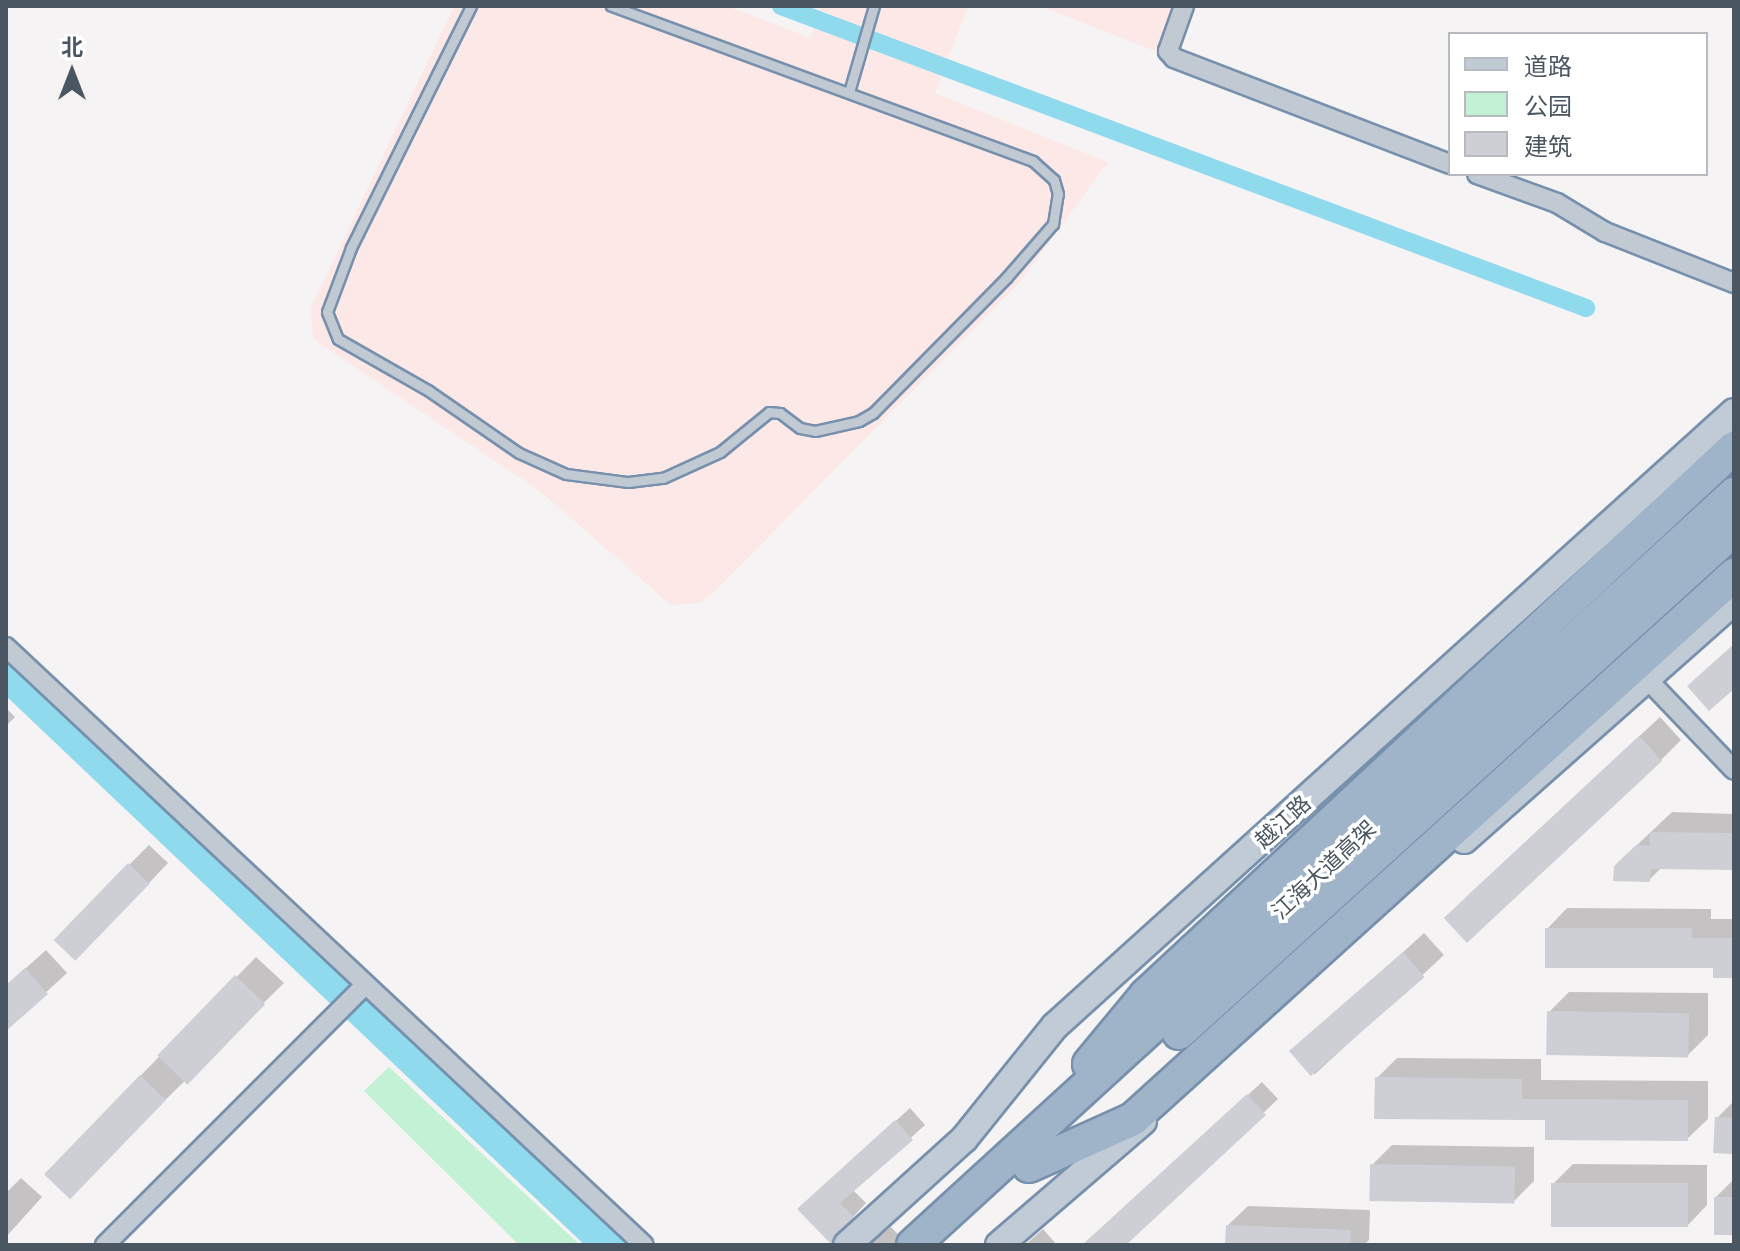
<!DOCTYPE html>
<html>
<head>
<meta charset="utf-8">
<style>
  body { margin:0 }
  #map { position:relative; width:1740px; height:1251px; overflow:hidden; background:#f5f3f3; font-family:"Fira Sans Condensed","Noto Sans SC",sans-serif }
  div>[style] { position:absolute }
  .medical>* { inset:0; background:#fce8e6 }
  .green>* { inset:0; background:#c3f1d5 }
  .shadow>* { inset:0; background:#0003; transform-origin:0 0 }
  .canal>* { height:18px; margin:-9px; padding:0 9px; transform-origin:9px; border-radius:9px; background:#90daee }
  .river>* { height:32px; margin:-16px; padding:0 16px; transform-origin:16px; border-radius:16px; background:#90daee }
  .building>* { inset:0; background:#cdcfd5; transform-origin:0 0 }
  .roads { filter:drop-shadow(2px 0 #7690ad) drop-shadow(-2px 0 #7690ad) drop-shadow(0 2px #7690ad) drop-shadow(0 -2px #7690ad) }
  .service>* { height:9px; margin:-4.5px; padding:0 4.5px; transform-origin:4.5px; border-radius:4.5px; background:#c1cad2 }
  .minor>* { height:18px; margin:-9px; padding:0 9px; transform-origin:9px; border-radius:9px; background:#c1cad2 }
  .secondary>* { height:26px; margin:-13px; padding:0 13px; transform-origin:13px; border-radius:13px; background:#c1cbd6 }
  .trunk>* { height:32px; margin:-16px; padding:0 16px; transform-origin:16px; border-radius:16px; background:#9fb4c9 }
  span { translate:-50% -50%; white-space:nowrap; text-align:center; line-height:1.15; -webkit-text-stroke:7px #fff; paint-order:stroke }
  .street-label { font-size:22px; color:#4a5661 }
  .frame { position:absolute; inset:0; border:8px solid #4a5661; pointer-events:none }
  .legend { position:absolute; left:1448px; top:32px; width:260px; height:144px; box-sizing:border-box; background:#fff; border:2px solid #b7bbc0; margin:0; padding:10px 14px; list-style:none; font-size:24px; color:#4a5661 }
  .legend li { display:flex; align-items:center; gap:16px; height:40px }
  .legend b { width:40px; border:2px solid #b7bbc0 }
  .north { position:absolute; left:32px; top:32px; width:80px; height:80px; -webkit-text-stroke:6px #fff; paint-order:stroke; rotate:0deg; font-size:22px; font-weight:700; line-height:32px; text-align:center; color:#4a5661 }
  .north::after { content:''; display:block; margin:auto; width:28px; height:36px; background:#4a5661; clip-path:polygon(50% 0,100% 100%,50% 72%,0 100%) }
</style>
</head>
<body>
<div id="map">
  <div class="medical">
    <i style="clip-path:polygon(454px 6px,726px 6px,811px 38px,821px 6px,968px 6px,935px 93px,1108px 162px,1020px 282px,711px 595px,698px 603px,671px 605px,540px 491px,313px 339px,311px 308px)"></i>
    <i style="clip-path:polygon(1040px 6px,1177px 6px,1163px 54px)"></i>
  </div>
  <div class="green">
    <i style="clip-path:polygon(389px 1067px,580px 1245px,519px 1245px,364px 1091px)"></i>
  </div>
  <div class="shadow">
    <i style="clip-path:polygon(6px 708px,15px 717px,6px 726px)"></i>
    <i style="clip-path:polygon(1660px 717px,1681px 740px,1661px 760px,1465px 898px)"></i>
    <i style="clip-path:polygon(1672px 812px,1734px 814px,1734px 868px,1662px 867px,1649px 880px,1636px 846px)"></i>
    <i style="clip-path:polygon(149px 845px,168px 863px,96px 939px,129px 865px)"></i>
    <i style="clip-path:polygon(1567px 908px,1711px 909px,1711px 919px,1734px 919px,1734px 976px,1715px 966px,1547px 929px)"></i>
    <i style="clip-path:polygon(1424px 933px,1444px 955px,1314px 1075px,1314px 1034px)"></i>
    <i style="clip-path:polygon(46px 950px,67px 973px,6px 1029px,6px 986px)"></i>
    <i style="clip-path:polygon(256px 957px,284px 983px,69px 1195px,46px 1173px)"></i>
    <i style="clip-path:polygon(1569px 992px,1708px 993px,1708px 1035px,1688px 1055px,1549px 1012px)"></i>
    <i style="clip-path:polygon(1397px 1058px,1541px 1059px,1541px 1080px,1708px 1081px,1708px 1119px,1687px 1139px,1547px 1118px,1377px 1078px)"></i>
    <i style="clip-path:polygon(1262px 1082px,1278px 1099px,1123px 1245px,1084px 1245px)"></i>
    <i style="clip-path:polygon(1734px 1101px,1734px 1151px,1717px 1118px)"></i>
    <i style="clip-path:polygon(910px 1108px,925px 1125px,853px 1190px,866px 1203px,831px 1241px,813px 1196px)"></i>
    <i style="clip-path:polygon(1392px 1145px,1534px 1147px,1534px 1181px,1514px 1201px,1372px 1165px)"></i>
    <i style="clip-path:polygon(1573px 1164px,1707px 1165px,1707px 1205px,1687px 1226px,1553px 1184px)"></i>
    <i style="clip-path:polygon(21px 1178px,42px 1197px,6px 1237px,6px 1193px)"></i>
    <i style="clip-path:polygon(1734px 1179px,1734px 1233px,1715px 1198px)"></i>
    <i style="clip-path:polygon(1248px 1206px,1370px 1210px,1369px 1240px,1364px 1245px,1227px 1245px,1227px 1226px)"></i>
    <i style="clip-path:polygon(891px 1227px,908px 1245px,867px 1245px)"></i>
    <i style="clip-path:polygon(1043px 1229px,1057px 1245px,1025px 1245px)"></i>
    <i style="left:1396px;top:1244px;width:144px;height:1px"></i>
  </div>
  <div class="canal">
    <i style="left:781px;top:6px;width:860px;rotate:20.56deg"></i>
  </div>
  <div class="river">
    <i style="left:6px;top:674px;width:830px;rotate:43.49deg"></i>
  </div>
  <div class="building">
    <i style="clip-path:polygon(1734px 644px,1734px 689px,1709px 711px,1687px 686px)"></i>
    <i style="left:1639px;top:736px;width:34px;height:267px;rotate:47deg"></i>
    <i style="clip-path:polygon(1650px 832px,1734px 833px,1734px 870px,1651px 869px,1650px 882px,1613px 881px,1614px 866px,1636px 845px,1650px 846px)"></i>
    <i style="left:128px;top:863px;width:30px;height:107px;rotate:44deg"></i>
    <i style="clip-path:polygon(1545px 928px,1692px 928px,1692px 938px,1734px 938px,1734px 978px,1713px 978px,1713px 968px,1545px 968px)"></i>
    <i style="left:1403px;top:952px;width:33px;height:151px;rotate:49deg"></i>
    <i style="clip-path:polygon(25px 968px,48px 994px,6px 1031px,6px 985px)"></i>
    <i style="left:235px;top:975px;width:42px;height:112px;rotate:44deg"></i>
    <i style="left:1547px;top:1011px;width:142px;height:44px;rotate:1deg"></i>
    <i style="left:140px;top:1075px;width:36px;height:138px;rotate:44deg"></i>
    <i style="clip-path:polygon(1375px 1077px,1522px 1079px,1522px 1099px,1688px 1100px,1688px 1141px,1545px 1140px,1545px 1120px,1374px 1119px)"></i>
    <i style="clip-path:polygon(1247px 1094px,1266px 1115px,1126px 1245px,1082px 1245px)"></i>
    <i style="left:1715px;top:1117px;width:19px;height:36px;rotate:3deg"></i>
    <i style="clip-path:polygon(895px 1120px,913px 1140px,840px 1203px,854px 1217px,831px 1244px,797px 1209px)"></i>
    <i style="left:1370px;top:1164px;width:145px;height:37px;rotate:1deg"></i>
    <i style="left:1551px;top:1183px;width:137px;height:44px"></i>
    <i style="left:1714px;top:1197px;width:20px;height:38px"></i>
    <i style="clip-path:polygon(1226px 1225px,1351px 1230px,1350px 1245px,1225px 1245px)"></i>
  </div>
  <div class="roads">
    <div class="service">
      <i style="left:471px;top:6px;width:270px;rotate:116.4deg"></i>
      <i style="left:351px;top:248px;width:68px;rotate:110.6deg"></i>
      <i style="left:327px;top:312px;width:29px;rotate:68deg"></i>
      <i style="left:338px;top:339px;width:105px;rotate:29.7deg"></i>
      <i style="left:429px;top:391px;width:109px;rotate:34.6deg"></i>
      <i style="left:519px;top:453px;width:51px;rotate:24.1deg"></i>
      <i style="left:566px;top:474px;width:63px;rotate:7.4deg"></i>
      <i style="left:628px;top:482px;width:35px;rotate:-7deg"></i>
      <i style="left:663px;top:478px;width:63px;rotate:-24.5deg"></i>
      <i style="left:720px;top:452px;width:63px;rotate:-39.2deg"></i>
      <i style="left:769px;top:412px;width:11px;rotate:5deg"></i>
      <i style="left:780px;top:413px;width:25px;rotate:37deg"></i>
      <i style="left:800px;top:428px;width:15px;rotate:11deg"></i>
      <i style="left:815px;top:431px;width:45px;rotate:-12.8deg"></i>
      <i style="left:859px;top:421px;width:16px;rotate:-30deg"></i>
      <i style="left:873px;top:413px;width:190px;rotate:-45.4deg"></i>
      <i style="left:1006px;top:278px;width:72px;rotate:-49deg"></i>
      <i style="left:1053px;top:224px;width:30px;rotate:-81deg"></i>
      <i style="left:1058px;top:194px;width:15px;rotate:-106deg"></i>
      <i style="left:1054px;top:180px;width:28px;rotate:-138deg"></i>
      <i style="left:1033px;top:161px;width:450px;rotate:-159.8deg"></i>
      <i style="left:849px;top:92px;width:90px;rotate:-73.8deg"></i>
    </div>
    <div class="minor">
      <i style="left:1184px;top:6px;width:48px;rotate:109.6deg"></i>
      <i style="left:1168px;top:51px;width:9px;rotate:49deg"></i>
      <i style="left:1174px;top:58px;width:296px;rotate:21deg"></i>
      <i style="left:1477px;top:174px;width:85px;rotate:19.9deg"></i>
      <i style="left:1557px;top:203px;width:56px;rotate:31.1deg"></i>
      <i style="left:1605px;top:232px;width:139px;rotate:21.6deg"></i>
      <i style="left:6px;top:647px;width:874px;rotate:43.15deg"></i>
      <i style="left:1648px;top:680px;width:124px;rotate:46.3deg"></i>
      <i style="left:105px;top:1245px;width:368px;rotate:-45deg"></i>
    </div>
    <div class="secondary">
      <i style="left:1464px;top:840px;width:361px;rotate:-41.5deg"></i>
      <i style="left:847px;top:1245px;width:158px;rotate:-42.2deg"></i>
      <i style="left:964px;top:1139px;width:145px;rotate:-51.2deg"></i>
      <i style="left:1055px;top:1026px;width:915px;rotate:-42.12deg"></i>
      <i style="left:999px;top:1245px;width:190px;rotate:-40.7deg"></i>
    </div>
    <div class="trunk">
      <i style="left:1179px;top:1033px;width:749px;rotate:-42.19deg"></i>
      <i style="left:1089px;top:1064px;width:89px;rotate:-50.4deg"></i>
      <i style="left:1146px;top:995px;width:803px;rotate:-42.93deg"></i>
      <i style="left:1029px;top:1166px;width:114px;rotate:-24.3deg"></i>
      <i style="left:1133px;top:1119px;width:811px;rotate:-42.15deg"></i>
      <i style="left:913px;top:1245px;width:1113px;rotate:-42.45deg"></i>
    </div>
  </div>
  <div class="street-label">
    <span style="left:1283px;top:822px;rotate:-42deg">越江路</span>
    <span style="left:1324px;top:870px;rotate:-43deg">江海大道高架</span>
  </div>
  <div class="frame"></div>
  <ul class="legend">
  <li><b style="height:10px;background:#c1cbd6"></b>道路</li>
  <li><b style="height:22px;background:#c3f1d5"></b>公园</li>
  <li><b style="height:22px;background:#cdcfd5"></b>建筑</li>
  </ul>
  <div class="north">北</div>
</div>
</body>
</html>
